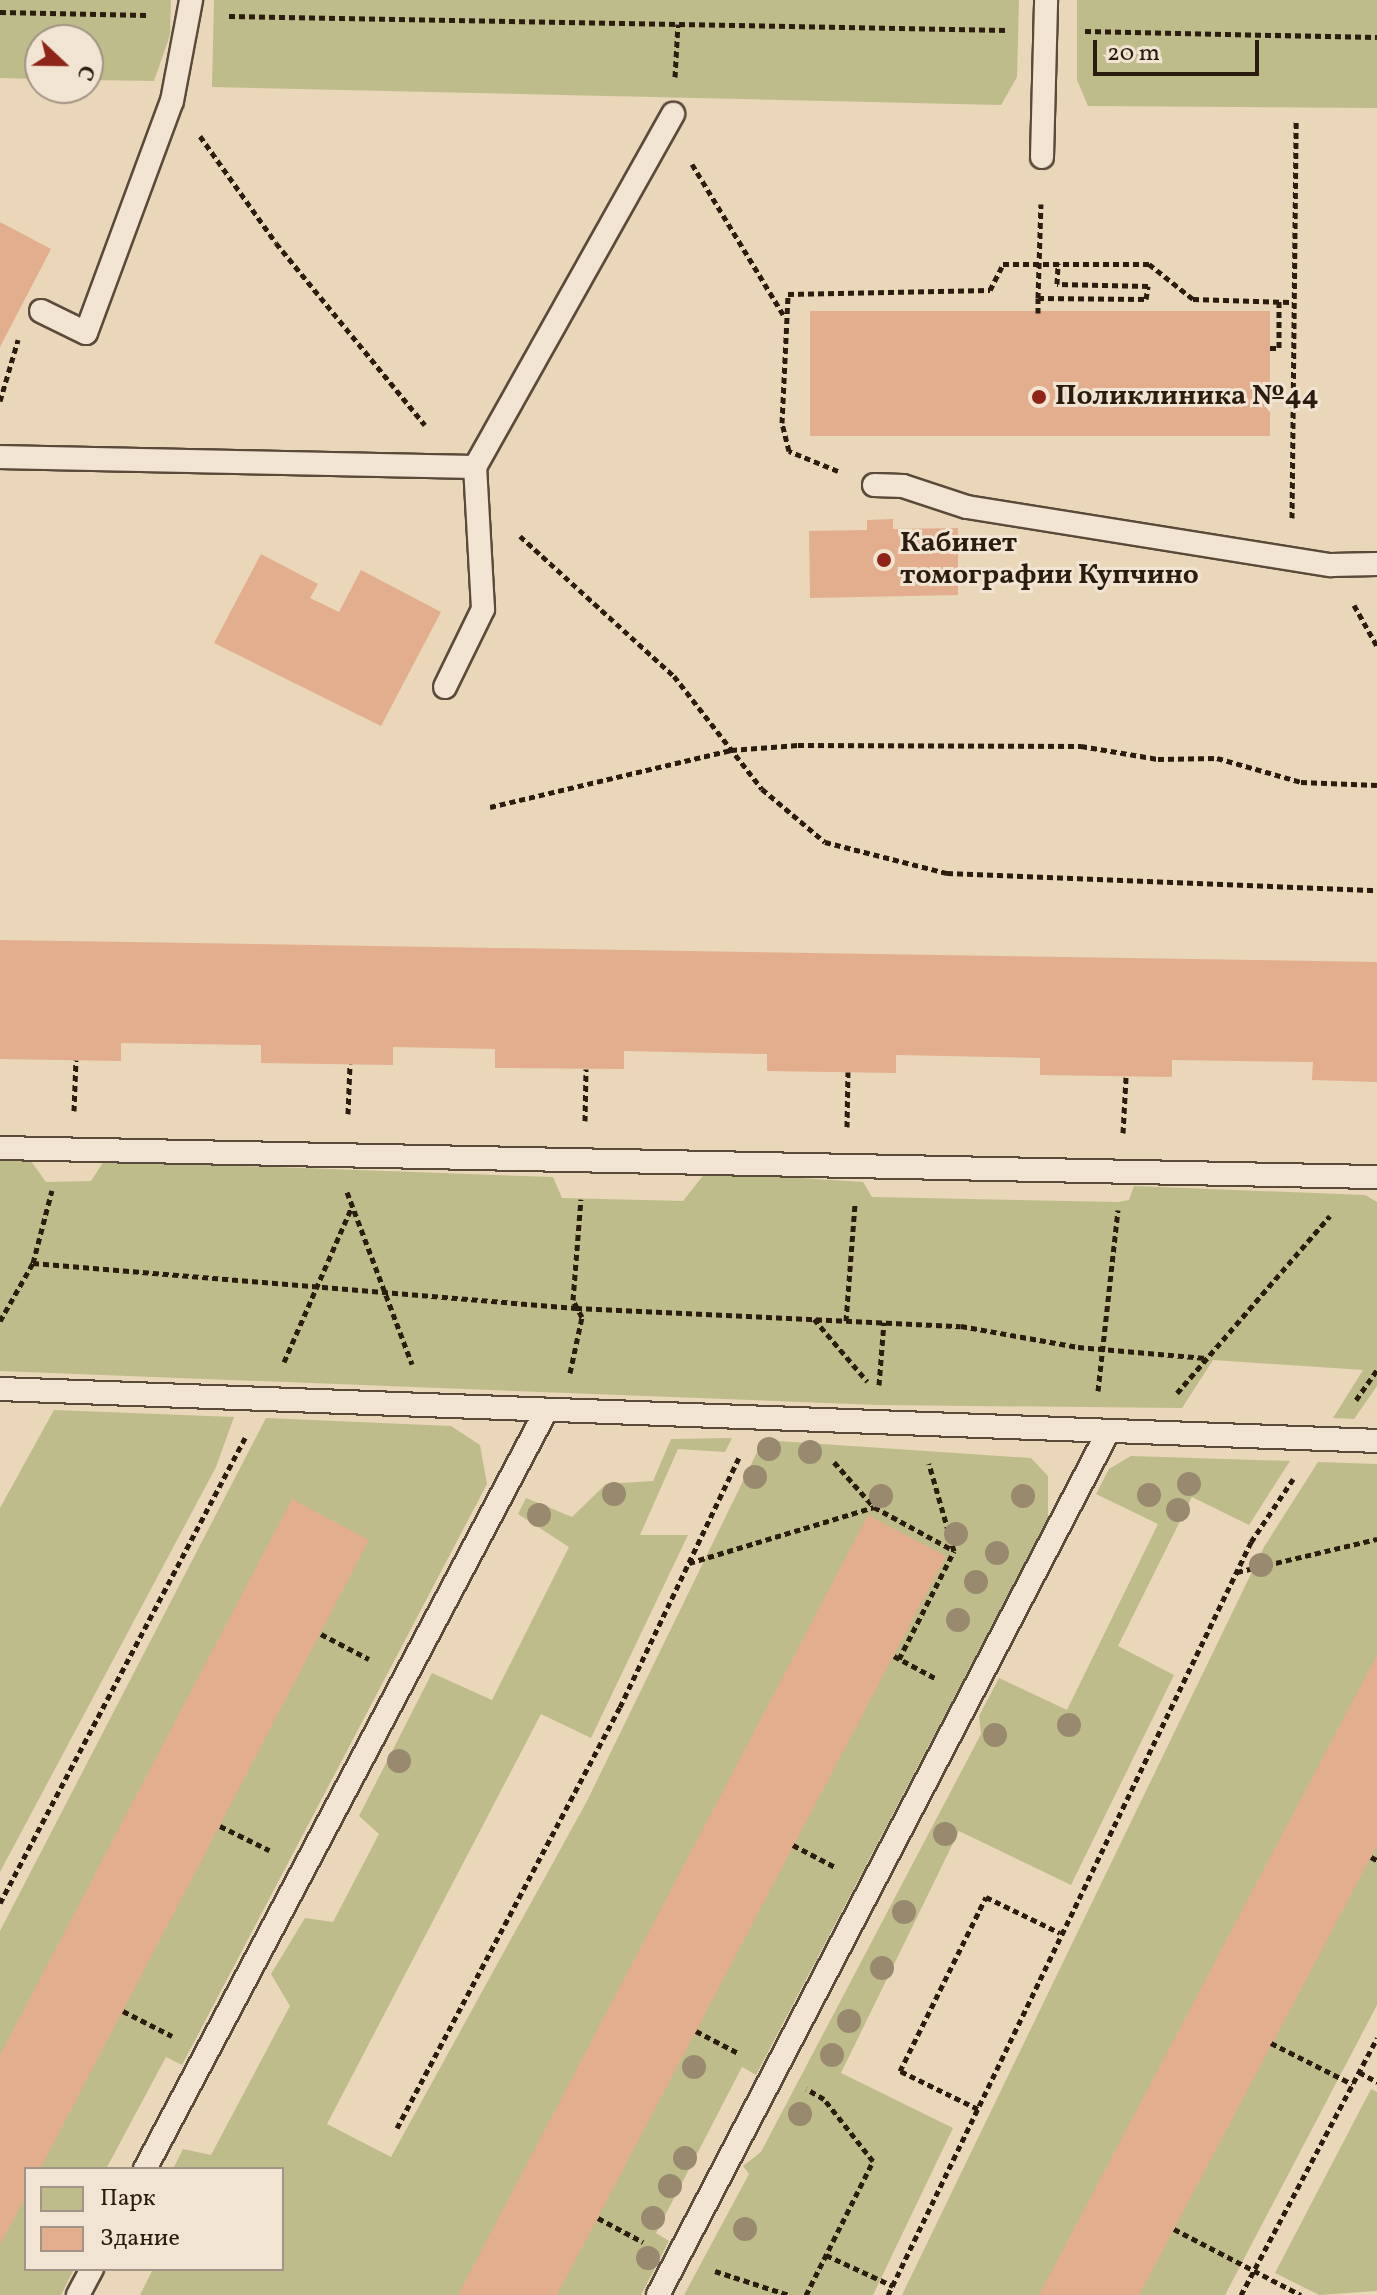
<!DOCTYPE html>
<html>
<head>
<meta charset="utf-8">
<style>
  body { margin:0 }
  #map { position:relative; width:1377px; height:2295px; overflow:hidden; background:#ead6b9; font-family:Vollkorn,serif }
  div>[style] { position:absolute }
  .green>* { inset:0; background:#bebc8a }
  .building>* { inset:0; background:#e2ae8e; transform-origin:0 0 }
  .path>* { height:5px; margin-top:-2.5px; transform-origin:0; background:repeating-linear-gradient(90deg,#2a1c0e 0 6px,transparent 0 10px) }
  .roads { filter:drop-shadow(2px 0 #5a4a39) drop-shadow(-2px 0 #5a4a39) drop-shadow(0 2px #5a4a39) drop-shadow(0 -2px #5a4a39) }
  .lane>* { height:22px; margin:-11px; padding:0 11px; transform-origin:11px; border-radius:11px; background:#f1e4d2 }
  .trees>* { width:24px; height:24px; margin:-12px; border-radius:50%; background:#998a6f }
  .dots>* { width:22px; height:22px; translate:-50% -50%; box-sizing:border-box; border:4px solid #f1e4d2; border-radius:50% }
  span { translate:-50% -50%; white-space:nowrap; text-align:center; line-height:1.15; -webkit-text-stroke:6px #f1e4d2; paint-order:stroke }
  .poi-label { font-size:28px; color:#2a1c0e; font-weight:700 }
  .left { translate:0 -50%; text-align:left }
  .legend { position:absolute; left:24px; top:2167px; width:260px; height:104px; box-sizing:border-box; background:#f1e4d2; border:2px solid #a19484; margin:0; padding:10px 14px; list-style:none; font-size:24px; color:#2a1c0e }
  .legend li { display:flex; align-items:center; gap:16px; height:40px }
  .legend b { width:40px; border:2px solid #a19484 }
  .north { position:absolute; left:24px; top:24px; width:80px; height:80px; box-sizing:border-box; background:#f1e4d2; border:2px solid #a19484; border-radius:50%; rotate:112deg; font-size:22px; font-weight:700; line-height:32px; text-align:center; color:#2a1c0e }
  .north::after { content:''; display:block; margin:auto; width:28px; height:36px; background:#8f2418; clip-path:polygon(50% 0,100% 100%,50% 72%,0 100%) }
  .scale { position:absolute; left:1093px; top:40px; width:166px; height:36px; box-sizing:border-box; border:4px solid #2a1c0e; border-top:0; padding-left:10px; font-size:24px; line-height:28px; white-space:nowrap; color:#2a1c0e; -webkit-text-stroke:6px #f1e4d2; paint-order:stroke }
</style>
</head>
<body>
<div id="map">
  <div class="green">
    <i style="clip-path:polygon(0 0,171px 0,170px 35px,154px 81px,88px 80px,88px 40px,40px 40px,40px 79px,0 78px)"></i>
    <i style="clip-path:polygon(214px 0,1019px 0,1017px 77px,1001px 105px,212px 87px)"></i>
    <i style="clip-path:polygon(1077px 0,1377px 0,1377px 108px,1088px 106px,1077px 80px)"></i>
    <i style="clip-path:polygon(0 1157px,28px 1157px,46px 1182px,91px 1181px,104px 1161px,553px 1177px,562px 1198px,683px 1201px,706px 1172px,863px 1182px,872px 1197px,1119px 1202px,1129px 1200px,1134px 1186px,1365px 1195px,1377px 1202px,1377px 1386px,1354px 1419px,1333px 1418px,1363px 1370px,1213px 1360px,1182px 1408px,878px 1405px,0 1371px)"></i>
    <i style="clip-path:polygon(54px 1410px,234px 1417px,216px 1467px,0 1872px,0 1508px)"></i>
    <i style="clip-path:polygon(266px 1418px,451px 1426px,480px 1445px,487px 1484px,182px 2065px,166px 2057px,106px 2169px,26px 2169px,26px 2269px,74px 2269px,61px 2295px,0 2295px,0 1931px)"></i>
    <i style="clip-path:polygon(732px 1438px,725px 1452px,678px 1449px,640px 1535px,688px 1535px,591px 1738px,541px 1714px,327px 2124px,391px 2157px,587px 1801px,763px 1440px,1031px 1458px,1048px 1476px,1048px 1518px,756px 2075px,742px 2067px,656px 2233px,669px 2241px,641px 2295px,140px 2295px,153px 2269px,282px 2269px,282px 2169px,173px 2169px,183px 2149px,211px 2155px,290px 2006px,271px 1974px,305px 1918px,333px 1922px,379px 1834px,359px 1816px,432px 1673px,492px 1700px,569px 1547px,518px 1514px,526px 1498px,572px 1517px,606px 1484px,653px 1481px,671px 1439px)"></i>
    <i style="clip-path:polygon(1131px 1456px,1290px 1461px,1249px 1525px,1192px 1497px,1118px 1646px,1174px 1675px,1071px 1885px,959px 1831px,841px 2073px,953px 2128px,873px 2295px,684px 2295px,749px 2174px,743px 2166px,761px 2152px,981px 1734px,979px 1716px,999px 1678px,1067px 1710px,1158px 1524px,1096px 1494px,1109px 1469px)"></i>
    <i style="clip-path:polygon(1318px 1462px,1377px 1464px,1377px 2005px,1225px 2295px,902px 2295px,1264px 1547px)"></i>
    <i style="clip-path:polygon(1371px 2089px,1377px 2092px,1377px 2291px,1319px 2295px,1275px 2273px)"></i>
  </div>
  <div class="building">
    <i style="clip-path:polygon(0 222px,51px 249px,0 347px)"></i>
    <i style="left:810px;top:311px;width:460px;height:125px"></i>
    <i style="clip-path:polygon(893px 519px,893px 529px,958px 528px,958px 595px,810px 598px,809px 531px,867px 530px,867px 520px)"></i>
    <i style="clip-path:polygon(261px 554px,318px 584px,310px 598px,339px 612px,361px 570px,441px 612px,381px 726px,214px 643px)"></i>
    <i style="clip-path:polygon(0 940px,1377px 962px,1377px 1082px,1312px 1080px,1313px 1062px,1172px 1060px,1172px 1077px,1040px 1075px,1040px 1058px,896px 1055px,896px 1073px,767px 1071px,767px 1054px,624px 1051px,624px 1069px,495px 1068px,495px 1049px,393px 1047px,393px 1065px,261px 1063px,261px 1045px,121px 1043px,121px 1061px,0 1059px)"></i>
    <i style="clip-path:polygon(292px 1499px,369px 1540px,40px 2169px,26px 2169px,26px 2196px,0 2245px,0 2055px)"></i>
    <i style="clip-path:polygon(868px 1515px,946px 1556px,696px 2031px,557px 2295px,458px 2295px)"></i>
    <i style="clip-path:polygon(1377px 1655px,1377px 1845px,1371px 1857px,1139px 2295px,1039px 2295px)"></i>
  </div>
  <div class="path">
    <i style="left:0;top:12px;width:147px;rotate:1.2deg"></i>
    <i style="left:229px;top:16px;width:778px;rotate:1.03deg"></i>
    <i style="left:1085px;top:31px;width:292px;rotate:1.2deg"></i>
    <i style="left:675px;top:77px;width:53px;rotate:-86.8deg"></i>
    <i style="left:200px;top:136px;width:131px;rotate:54.6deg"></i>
    <i style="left:276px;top:243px;width:235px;rotate:50.7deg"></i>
    <i style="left:692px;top:164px;width:178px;rotate:58.8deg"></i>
    <i style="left:1038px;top:298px;width:94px;rotate:-88.2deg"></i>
    <i style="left:1038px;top:313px;width:15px;rotate:-90deg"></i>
    <i style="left:1038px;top:298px;width:108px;rotate:0.5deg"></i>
    <i style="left:1146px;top:299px;width:13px;rotate:-81deg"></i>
    <i style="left:1148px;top:286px;width:91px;rotate:-178.7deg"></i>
    <i style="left:1057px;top:284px;width:21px;rotate:-87deg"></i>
    <i style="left:1270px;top:348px;width:9px"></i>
    <i style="left:1279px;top:348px;width:47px;rotate:-90deg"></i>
    <i style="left:0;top:401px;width:64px;rotate:-73.6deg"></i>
    <i style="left:838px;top:471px;width:53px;rotate:-157.8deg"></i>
    <i style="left:789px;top:451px;width:29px;rotate:-104deg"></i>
    <i style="left:782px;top:423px;width:129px;rotate:-87.3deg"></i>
    <i style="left:788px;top:294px;width:202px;rotate:-1.1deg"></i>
    <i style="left:990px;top:290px;width:29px;rotate:-63deg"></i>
    <i style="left:1003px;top:264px;width:146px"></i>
    <i style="left:1149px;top:264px;width:56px;rotate:38.5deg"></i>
    <i style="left:1193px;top:299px;width:98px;rotate:1.8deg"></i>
    <i style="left:1292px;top:518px;width:397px;rotate:-89.4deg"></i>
    <i style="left:520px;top:536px;width:208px;rotate:42.3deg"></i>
    <i style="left:674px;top:676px;width:143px;rotate:52.1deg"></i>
    <i style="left:762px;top:789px;width:82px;rotate:40.1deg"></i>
    <i style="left:825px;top:842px;width:126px;rotate:14.3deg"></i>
    <i style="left:947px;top:873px;width:430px;rotate:2.3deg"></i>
    <i style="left:1354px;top:605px;width:47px;rotate:60.7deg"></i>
    <i style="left:490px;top:807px;width:248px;rotate:-13.3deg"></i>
    <i style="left:731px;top:750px;width:67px;rotate:-4.3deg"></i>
    <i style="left:798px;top:745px;width:283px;rotate:0.2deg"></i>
    <i style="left:1081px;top:746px;width:78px;rotate:9.6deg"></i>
    <i style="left:1158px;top:759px;width:59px;rotate:-1deg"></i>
    <i style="left:1217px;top:758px;width:87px;rotate:15.9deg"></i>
    <i style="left:1301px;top:782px;width:76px;rotate:2.3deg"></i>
    <i style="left:74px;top:1111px;width:51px;rotate:-87.8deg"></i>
    <i style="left:348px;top:1114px;width:50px;rotate:-87.7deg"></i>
    <i style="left:585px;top:1121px;width:52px;rotate:-88.9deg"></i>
    <i style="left:847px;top:1127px;width:55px;rotate:-89deg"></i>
    <i style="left:1123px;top:1133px;width:56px;rotate:-86.9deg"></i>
    <i style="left:347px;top:1192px;width:184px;rotate:69.3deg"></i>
    <i style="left:33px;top:1263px;width:545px;rotate:4.74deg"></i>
    <i style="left:576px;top:1308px;width:385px;rotate:2.7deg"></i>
    <i style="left:961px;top:1326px;width:119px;rotate:10.2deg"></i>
    <i style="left:1078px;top:1347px;width:128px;rotate:4.9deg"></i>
    <i style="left:814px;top:1319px;width:82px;rotate:49.5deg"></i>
    <i style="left:0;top:1321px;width:67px;rotate:-60.4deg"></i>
    <i style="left:33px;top:1263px;width:75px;rotate:-75.4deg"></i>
    <i style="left:846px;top:1321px;width:116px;rotate:-85.6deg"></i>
    <i style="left:284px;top:1362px;width:167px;rotate:-66.4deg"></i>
    <i style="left:570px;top:1373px;width:57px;rotate:-77.9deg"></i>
    <i style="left:582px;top:1317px;width:19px;rotate:-118deg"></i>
    <i style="left:573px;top:1300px;width:101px;rotate:-85.5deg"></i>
    <i style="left:879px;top:1385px;width:63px;rotate:-85.5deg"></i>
    <i style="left:1098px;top:1391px;width:182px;rotate:-83.7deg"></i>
    <i style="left:1177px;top:1393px;width:234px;rotate:-49.2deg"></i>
    <i style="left:1356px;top:1400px;width:37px;rotate:-55deg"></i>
    <i style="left:834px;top:1462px;width:60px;rotate:48.4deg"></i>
    <i style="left:874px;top:1507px;width:90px;rotate:28.6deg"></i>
    <i style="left:689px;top:1563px;width:193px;rotate:-16.8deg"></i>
    <i style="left:1237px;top:1572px;width:144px;rotate:-13.3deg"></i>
    <i style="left:321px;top:1634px;width:54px;rotate:27.5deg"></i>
    <i style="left:894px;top:1656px;width:47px;rotate:28.2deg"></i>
    <i style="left:899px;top:1659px;width:121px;rotate:-63deg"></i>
    <i style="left:954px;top:1551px;width:91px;rotate:-106deg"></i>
    <i style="left:220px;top:1826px;width:55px;rotate:26.1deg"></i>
    <i style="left:793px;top:1845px;width:47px;rotate:27.6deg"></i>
    <i style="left:1371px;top:1857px;width:7px;rotate:27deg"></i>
    <i style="left:0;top:1903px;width:526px;rotate:-62.22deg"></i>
    <i style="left:123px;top:2011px;width:55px;rotate:27deg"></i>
    <i style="left:696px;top:2031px;width:47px;rotate:27.6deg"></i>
    <i style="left:1271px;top:2043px;width:91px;rotate:26.8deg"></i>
    <i style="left:1359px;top:2072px;width:21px;rotate:29deg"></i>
    <i style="left:978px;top:2109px;width:87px;rotate:-154deg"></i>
    <i style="left:900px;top:2071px;width:194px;rotate:-63.7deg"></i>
    <i style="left:986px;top:1897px;width:82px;rotate:25.9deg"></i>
    <i style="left:397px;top:2128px;width:476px;rotate:-62.1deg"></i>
    <i style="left:620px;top:1707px;width:276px;rotate:-64.5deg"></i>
    <i style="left:598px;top:2218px;width:51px;rotate:28.1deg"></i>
    <i style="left:1174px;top:2229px;width:143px;rotate:27.5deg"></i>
    <i style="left:826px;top:2255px;width:74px;rotate:24.8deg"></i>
    <i style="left:715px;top:2271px;width:78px;rotate:18deg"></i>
    <i style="left:806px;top:2295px;width:150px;rotate:-63.4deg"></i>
    <i style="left:873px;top:2161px;width:79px;rotate:-128.3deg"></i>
    <i style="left:824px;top:2099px;width:20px;rotate:-150deg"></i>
    <i style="left:888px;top:2295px;width:836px;rotate:-64.26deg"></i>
    <i style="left:1251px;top:1542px;width:76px;rotate:-56.3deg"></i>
    <i style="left:1241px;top:2295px;width:291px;rotate:-62.1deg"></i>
  </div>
  <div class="roads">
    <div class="lane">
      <i style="left:1042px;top:157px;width:157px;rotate:-88.5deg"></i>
      <i style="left:41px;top:311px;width:50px;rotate:26.1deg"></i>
      <i style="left:86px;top:333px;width:247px;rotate:-69.7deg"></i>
      <i style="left:172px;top:101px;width:103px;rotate:-79.3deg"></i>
      <i style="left:0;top:457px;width:475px;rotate:1.2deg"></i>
      <i style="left:874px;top:485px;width:29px;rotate:2deg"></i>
      <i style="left:903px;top:486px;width:67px;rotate:18.2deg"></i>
      <i style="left:967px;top:507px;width:369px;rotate:9.1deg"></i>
      <i style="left:1331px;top:565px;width:46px;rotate:-1.2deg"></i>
      <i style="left:445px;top:687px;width:87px;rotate:-64deg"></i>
      <i style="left:483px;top:609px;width:142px;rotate:-93.2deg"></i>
      <i style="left:475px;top:467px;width:405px;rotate:-60.7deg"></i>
      <i style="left:0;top:1148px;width:1377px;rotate:1.21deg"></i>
      <i style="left:0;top:1389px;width:1378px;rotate:2.16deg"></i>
      <i style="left:145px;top:2169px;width:858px;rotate:-62.12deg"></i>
      <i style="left:78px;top:2295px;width:30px;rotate:-62deg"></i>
      <i style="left:658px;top:2295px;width:973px;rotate:-62.46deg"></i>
    </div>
  </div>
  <div class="trees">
    <i style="left:769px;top:1449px"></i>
    <i style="left:810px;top:1452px"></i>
    <i style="left:755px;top:1477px"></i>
    <i style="left:1189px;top:1484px"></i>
    <i style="left:614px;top:1494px"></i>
    <i style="left:1149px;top:1495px"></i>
    <i style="left:881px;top:1496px"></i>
    <i style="left:1023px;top:1496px"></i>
    <i style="left:1178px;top:1510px"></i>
    <i style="left:539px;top:1515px"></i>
    <i style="left:956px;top:1534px"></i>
    <i style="left:997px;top:1553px"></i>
    <i style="left:1261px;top:1565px"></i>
    <i style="left:976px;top:1582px"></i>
    <i style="left:958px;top:1620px"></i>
    <i style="left:1069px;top:1725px"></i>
    <i style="left:995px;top:1735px"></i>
    <i style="left:399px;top:1761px"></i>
    <i style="left:945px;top:1834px"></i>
    <i style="left:904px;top:1912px"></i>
    <i style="left:882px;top:1968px"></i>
    <i style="left:849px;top:2021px"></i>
    <i style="left:832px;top:2055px"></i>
    <i style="left:694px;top:2067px"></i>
    <i style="left:800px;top:2114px"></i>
    <i style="left:685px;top:2158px"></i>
    <i style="left:670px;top:2186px"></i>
    <i style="left:653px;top:2218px"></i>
    <i style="left:745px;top:2229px"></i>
    <i style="left:648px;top:2258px"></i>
  </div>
  <div class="dots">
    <i style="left:1039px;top:397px;background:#8f2418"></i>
    <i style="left:884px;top:560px;background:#8f2418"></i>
  </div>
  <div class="poi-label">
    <span class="left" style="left:1055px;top:397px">Поликлиника №44</span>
    <span class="left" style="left:900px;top:560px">Кабинет<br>томографии Купчино</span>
  </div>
  <ul class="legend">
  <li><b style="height:22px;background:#bebc8a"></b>Парк</li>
  <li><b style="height:22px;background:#e2ae8e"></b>Здание</li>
  </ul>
  <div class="north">С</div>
  <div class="scale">20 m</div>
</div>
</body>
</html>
